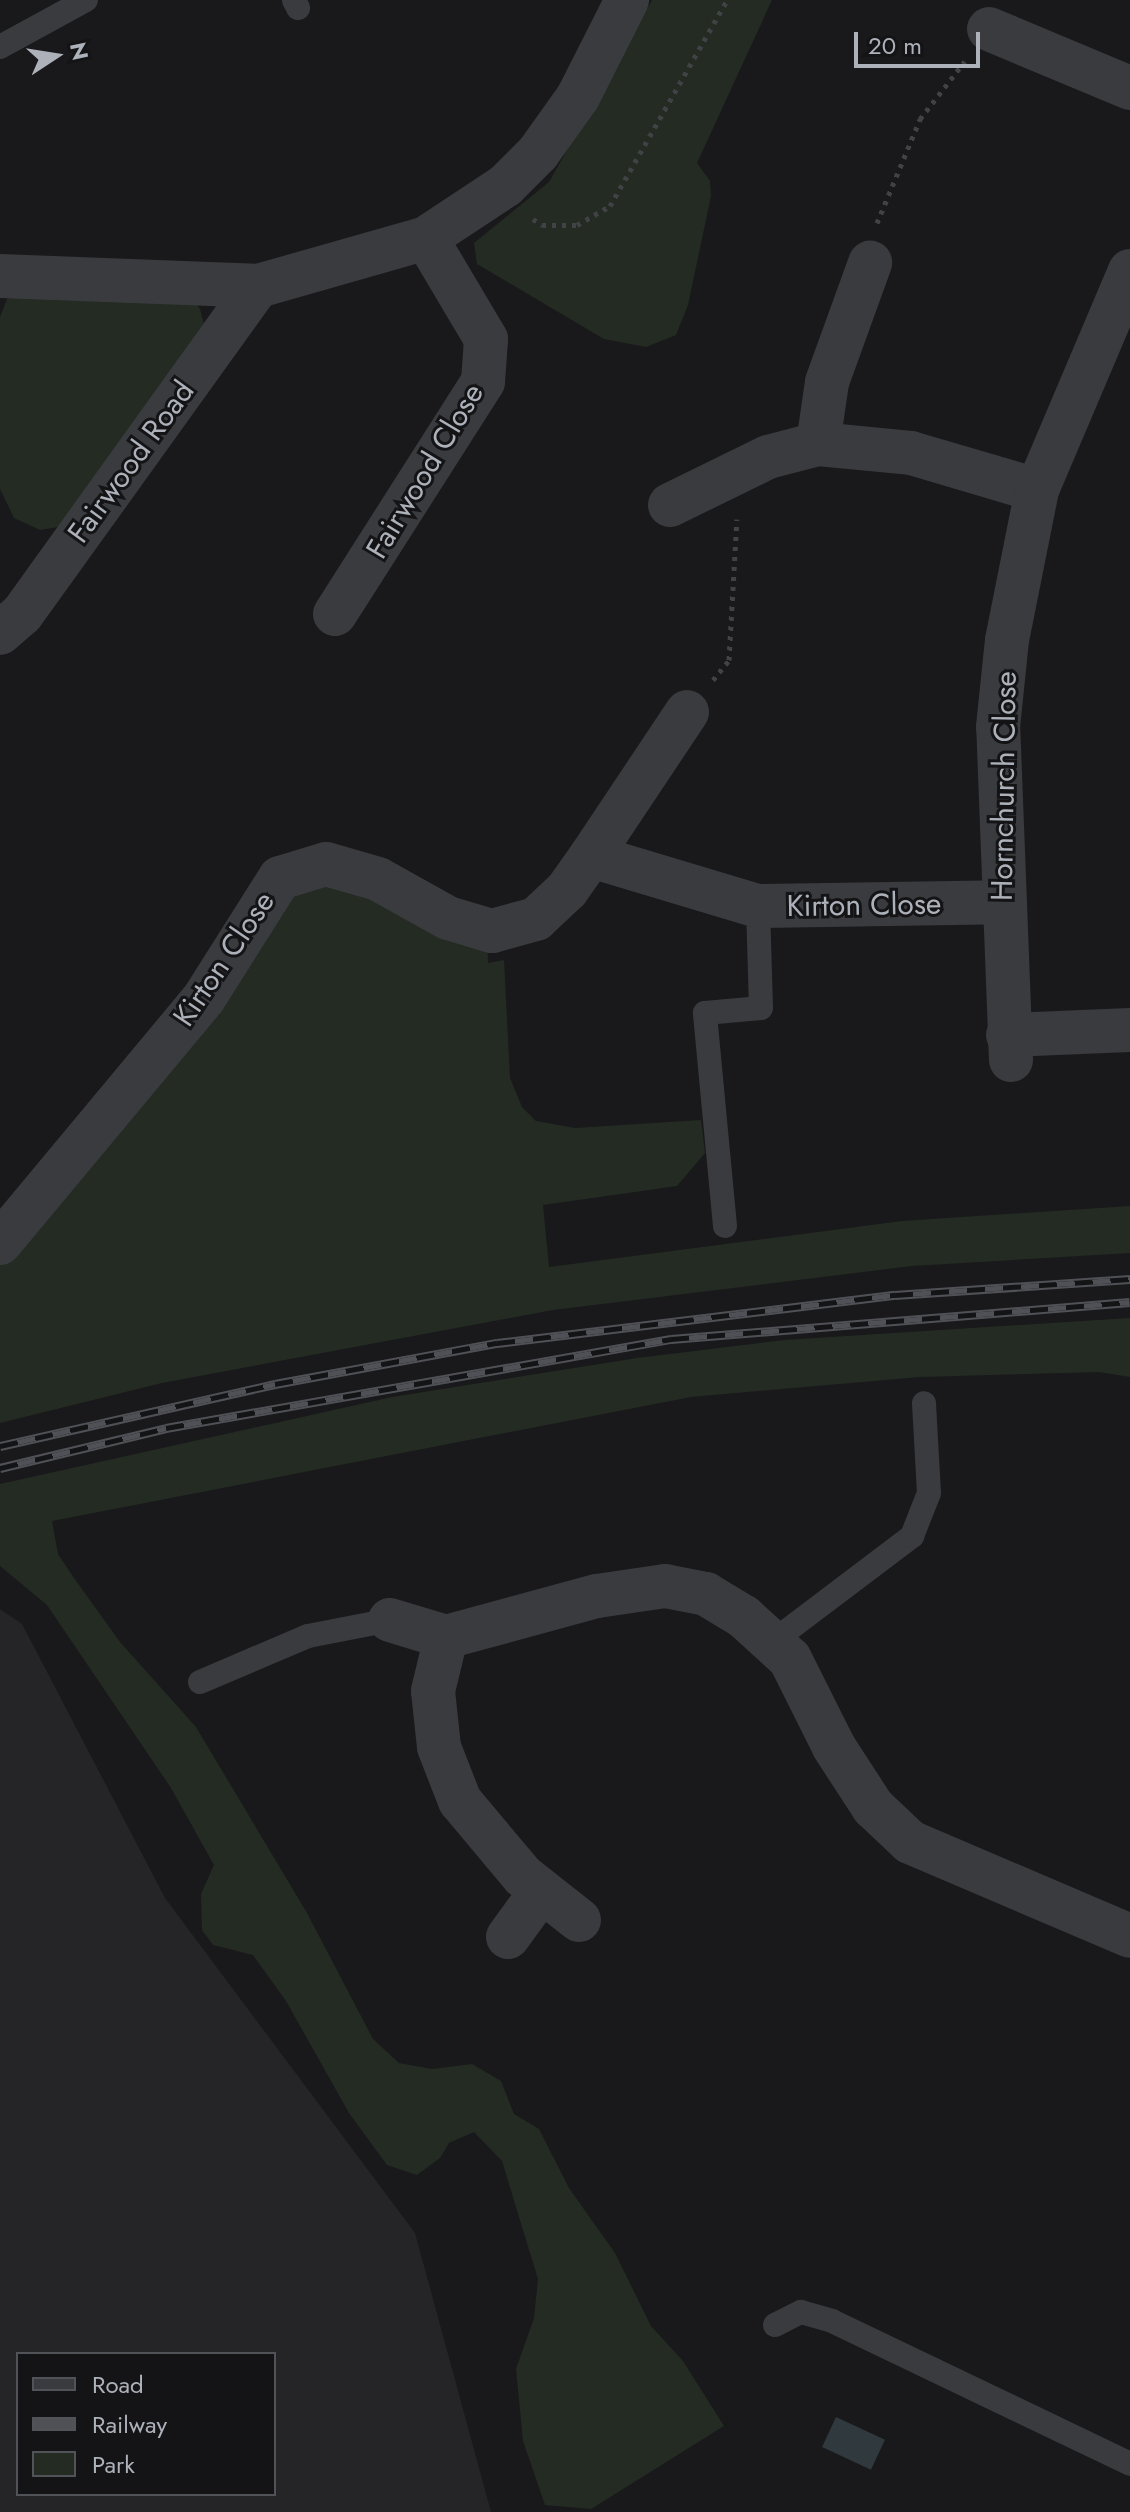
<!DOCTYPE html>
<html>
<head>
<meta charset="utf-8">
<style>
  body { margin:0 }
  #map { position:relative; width:1130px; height:2512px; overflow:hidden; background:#19191b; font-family:Jost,sans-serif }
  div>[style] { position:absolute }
  .built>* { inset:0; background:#252528 }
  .green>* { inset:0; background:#232b23 }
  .water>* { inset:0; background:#2f393e; transform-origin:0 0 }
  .path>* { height:5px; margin-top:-2.5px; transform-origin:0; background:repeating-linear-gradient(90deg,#404246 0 4px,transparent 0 10px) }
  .lane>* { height:24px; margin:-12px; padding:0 12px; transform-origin:12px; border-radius:12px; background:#3a3b3f }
  .street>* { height:44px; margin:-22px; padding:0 22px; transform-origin:22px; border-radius:22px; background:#3a3b3f }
  .rail>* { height:9px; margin-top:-4.5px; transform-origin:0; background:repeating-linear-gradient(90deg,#141416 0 18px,#4f5156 0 36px); box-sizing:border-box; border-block:2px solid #4f5156 }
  span { translate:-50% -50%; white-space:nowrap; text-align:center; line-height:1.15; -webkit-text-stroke:6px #141416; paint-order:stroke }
  .street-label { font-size:30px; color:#acb1ba }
  .legend { position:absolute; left:16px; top:2352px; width:260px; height:144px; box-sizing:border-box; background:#141416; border:2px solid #515358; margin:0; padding:10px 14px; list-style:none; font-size:24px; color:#acb1ba }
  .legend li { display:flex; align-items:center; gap:16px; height:40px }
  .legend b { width:40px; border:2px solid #515358 }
  .north { position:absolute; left:16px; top:16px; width:80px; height:80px; -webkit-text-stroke:6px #141416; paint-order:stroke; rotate:78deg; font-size:22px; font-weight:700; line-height:32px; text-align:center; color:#acb1ba }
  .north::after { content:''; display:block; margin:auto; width:28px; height:36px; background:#acb1ba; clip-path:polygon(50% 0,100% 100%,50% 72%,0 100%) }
  .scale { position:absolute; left:854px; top:32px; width:126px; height:36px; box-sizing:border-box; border:4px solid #acb1ba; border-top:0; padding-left:10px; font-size:24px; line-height:28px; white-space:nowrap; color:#acb1ba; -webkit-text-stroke:6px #141416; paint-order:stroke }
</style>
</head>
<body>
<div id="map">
  <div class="built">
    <i style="clip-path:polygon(evenodd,0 1609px,22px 1624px,165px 1898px,415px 2233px,491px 2512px,0 2512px,0 1609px,18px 2354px,274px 2354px,274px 2494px,18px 2494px,18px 2354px)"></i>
  </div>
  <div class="green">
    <i style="clip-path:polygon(652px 0,772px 0,697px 163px,710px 181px,711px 196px,688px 305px,676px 335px,646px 347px,604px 339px,477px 264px,474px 243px,549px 182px)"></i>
    <i style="clip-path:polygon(57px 281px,188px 292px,200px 309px,211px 351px,70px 525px,40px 530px,14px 518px,0 489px,0 317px,7px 299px)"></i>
    <i style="clip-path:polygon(326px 864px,487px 930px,488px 963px,504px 960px,510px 1078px,522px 1107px,536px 1121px,575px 1128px,701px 1120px,705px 1153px,677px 1186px,543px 1205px,549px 1267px,902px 1221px,1130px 1206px,1130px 1253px,912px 1266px,553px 1310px,162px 1383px,0 1423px,0 1243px,258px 905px)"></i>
    <i style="clip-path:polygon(1130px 1318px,1130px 1377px,1099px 1372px,920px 1377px,691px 1397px,52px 1521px,58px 1554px,74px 1578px,120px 1642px,196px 1727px,307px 1913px,373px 2039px,399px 2063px,432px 2069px,472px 2064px,501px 2081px,514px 2114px,539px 2129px,569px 2188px,615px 2253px,651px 2326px,683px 2361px,724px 2426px,591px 2509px,545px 2505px,523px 2441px,516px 2369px,534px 2318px,538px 2279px,502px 2161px,474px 2132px,449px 2143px,440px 2158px,417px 2175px,387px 2165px,349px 2113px,286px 2001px,253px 1955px,213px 1945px,202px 1930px,201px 1894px,214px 1865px,171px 1788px,47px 1605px,0 1566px,0 1484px,392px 1397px,637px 1358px,784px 1340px)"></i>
  </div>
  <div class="water">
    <i style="left:836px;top:2417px;width:54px;height:33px;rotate:25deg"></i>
  </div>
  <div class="path">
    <i style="left:533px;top:219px;width:11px;rotate:34deg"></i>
    <i style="left:542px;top:225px;width:35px"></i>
    <i style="left:577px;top:225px;width:38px;rotate:-30deg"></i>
    <i style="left:610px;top:206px;width:237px;rotate:-60.4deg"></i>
    <i style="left:877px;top:223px;width:113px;rotate:-67.5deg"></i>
    <i style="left:920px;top:119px;width:73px;rotate:-52.2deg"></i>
    <i style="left:713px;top:680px;width:26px;rotate:-51deg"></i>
    <i style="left:729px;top:660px;width:141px;rotate:-86.8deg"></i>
  </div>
  <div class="lane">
    <i style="left:294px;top:0;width:9px;rotate:63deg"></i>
    <i style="left:0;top:47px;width:98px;rotate:-28.7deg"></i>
    <i style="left:725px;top:1226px;width:214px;rotate:-95.4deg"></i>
    <i style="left:705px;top:1013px;width:56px;rotate:-5.1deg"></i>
    <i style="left:761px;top:1008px;width:102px;rotate:-91.7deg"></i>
    <i style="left:772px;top:1642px;width:176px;rotate:-37.1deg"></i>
    <i style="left:912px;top:1536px;width:46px;rotate:-68.4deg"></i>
    <i style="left:929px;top:1493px;width:90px;rotate:-93.2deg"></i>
    <i style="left:200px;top:1682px;width:117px;rotate:-23.1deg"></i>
    <i style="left:308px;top:1636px;width:84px;rotate:-11deg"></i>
    <i style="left:775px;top:2325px;width:29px;rotate:-27deg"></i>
    <i style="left:801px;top:2312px;width:32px;rotate:16deg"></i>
    <i style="left:832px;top:2321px;width:331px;rotate:25.6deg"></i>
  </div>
  <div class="street">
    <i style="left:989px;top:29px;width:153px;rotate:22.7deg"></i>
    <i style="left:0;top:276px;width:258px;rotate:2.2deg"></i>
    <i style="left:258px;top:286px;width:175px;rotate:-15.9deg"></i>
    <i style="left:426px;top:238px;width:95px;rotate:-33.4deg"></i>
    <i style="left:505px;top:186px;width:47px;rotate:-45deg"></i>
    <i style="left:538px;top:153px;width:69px;rotate:-54.5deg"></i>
    <i style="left:578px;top:97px;width:109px;rotate:-63.2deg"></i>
    <i style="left:818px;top:444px;width:63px;rotate:-81.7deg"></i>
    <i style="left:827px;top:382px;width:127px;rotate:-70.1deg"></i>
    <i style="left:670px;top:505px;width:109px;rotate:-26.1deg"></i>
    <i style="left:768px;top:457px;width:52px;rotate:-14.6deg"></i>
    <i style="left:818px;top:444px;width:93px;rotate:5.5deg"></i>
    <i style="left:911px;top:453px;width:131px;rotate:16.4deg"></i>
    <i style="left:335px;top:614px;width:275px;rotate:-57.5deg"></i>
    <i style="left:483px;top:382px;width:43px;rotate:-86deg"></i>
    <i style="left:486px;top:339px;width:117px;rotate:-120.7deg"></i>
    <i style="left:0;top:633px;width:29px;rotate:-41deg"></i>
    <i style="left:22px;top:614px;width:404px;rotate:-54.3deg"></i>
    <i style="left:591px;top:856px;width:173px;rotate:-56.3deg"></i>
    <i style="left:1008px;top:1035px;width:122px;rotate:-2.3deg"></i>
    <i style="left:1011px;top:1060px;width:333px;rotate:-92.2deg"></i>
    <i style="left:998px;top:727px;width:87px;rotate:-84.1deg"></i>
    <i style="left:1007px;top:640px;width:153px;rotate:-78.7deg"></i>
    <i style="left:1037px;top:490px;width:238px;rotate:-67deg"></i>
    <i style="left:0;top:1243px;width:319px;rotate:-50.2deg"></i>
    <i style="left:204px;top:998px;width:142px;rotate:-57.7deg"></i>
    <i style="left:280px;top:878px;width:48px;rotate:-16.9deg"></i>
    <i style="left:326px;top:864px;width:54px;rotate:16.1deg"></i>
    <i style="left:378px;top:879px;width:80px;rotate:29.1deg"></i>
    <i style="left:448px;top:918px;width:46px;rotate:16.5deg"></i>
    <i style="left:492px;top:931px;width:46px;rotate:-15.3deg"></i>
    <i style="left:536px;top:919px;width:42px;rotate:-43.1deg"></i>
    <i style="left:567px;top:890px;width:42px;rotate:-54.8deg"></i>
    <i style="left:591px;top:856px;width:174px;rotate:16.7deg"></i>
    <i style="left:758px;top:906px;width:243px;rotate:-0.9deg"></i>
    <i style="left:390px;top:1620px;width:59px;rotate:16.9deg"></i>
    <i style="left:579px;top:1920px;width:71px;rotate:-141.8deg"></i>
    <i style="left:523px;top:1876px;width:98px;rotate:-130deg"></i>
    <i style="left:460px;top:1801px;width:58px;rotate:-111.3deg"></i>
    <i style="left:439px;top:1747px;width:56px;rotate:-96.1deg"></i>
    <i style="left:433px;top:1691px;width:56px;rotate:-76.5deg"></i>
    <i style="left:446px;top:1637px;width:156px;rotate:-15.2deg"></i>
    <i style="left:597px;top:1596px;width:69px;rotate:-8.4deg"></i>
    <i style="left:665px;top:1586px;width:42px;rotate:11deg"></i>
    <i style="left:706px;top:1594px;width:44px;rotate:31.2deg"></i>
    <i style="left:744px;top:1617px;width:62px;rotate:42.4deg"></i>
    <i style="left:790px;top:1659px;width:98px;rotate:63.4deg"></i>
    <i style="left:834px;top:1747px;width:72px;rotate:57deg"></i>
    <i style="left:873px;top:1807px;width:51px;rotate:43.4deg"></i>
    <i style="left:910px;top:1842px;width:239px;rotate:23.1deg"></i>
    <i style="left:508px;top:1937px;width:54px;rotate:-54deg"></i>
  </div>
  <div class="rail">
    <i style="left:0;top:1446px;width:282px;rotate:-12.7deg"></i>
    <i style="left:275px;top:1384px;width:226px;rotate:-10.5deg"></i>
    <i style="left:497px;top:1343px;width:401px;rotate:-6.9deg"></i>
    <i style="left:895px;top:1295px;width:236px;rotate:-3.9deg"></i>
    <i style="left:0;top:1468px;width:171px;rotate:-13.5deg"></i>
    <i style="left:166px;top:1428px;width:513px;rotate:-10deg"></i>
    <i style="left:671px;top:1339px;width:460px;rotate:-4.6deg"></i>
  </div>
  <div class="street-label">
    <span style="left:131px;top:462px;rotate:-54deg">Fairwood Road</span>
    <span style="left:425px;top:471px;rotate:-59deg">Fairwood Close</span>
    <span style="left:1004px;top:786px;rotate:-89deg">Hornchurch Close</span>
    <span style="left:864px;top:905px;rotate:-1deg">Kirton Close</span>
    <span style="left:224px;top:959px;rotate:-56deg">Kirton Close</span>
  </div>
  <ul class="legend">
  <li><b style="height:10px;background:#3a3b3f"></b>Road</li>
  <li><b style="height:10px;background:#4f5156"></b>Railway</li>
  <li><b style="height:22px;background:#232b23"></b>Park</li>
  </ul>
  <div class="north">N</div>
  <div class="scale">20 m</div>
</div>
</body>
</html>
